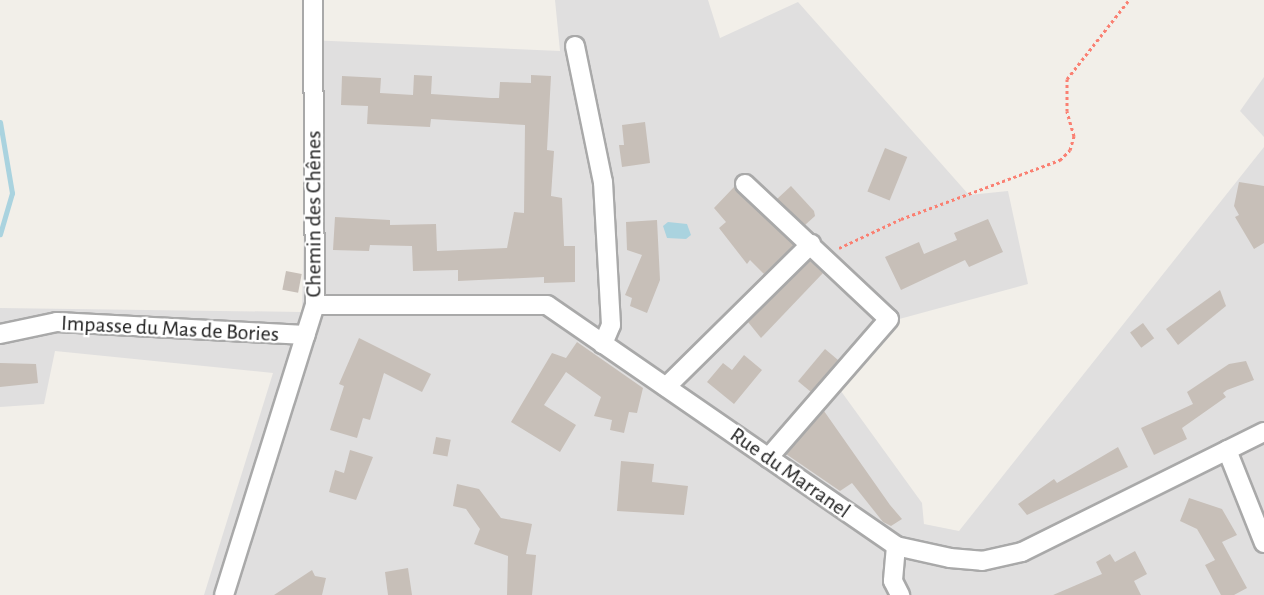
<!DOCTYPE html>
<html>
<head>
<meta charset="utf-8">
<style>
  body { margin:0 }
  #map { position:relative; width:1264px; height:595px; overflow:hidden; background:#f2efe9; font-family:"Alegreya Sans",sans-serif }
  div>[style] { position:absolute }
  .residential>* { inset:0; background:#e0dfdf }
  .water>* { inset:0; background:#aad3df }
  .stream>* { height:5px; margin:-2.5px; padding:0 2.5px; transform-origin:2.5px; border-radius:2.5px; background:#aad3df }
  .building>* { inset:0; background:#c7bfb8; transform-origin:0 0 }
  .path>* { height:3px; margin-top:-1.5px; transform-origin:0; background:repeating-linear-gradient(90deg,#fa8072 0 3px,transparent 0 6px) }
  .roads { filter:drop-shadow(2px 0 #a9a9a9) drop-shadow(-2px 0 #a9a9a9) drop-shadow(0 2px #a9a9a9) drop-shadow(0 -2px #a9a9a9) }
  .minor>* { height:18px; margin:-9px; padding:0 9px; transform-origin:9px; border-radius:9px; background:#fff }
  span { translate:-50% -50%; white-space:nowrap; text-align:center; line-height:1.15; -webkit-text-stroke:4.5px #fff; paint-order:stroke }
  .street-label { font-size:22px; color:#222 }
</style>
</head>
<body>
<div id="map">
  <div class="residential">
    <i style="clip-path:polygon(555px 0,708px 0,720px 38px,798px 2px,969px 195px,1008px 191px,1028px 284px,892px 321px,838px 387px,922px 503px,924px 524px,959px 531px,1264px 147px,1264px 595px,204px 595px,273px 373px,55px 351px,44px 404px,0 407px,0 308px,302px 312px,308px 40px,560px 51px)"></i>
    <i style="clip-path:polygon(1264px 77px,1264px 137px,1240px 111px)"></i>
  </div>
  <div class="water">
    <i style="clip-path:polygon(668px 222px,687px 224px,691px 235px,686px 239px,667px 238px,663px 226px)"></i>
  </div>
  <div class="stream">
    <i style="left:0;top:122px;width:72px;rotate:80.4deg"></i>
    <i style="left:12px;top:193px;width:43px;rotate:106.3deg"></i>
  </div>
  <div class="building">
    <i style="clip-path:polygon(414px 75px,432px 76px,431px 94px,491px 98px,499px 98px,500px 82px,531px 83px,531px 75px,551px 76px,547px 150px,554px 151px,551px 196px,562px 198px,564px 246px,575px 246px,575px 282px,544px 283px,544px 277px,458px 281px,458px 270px,413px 271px,412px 246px,370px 245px,369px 251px,333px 250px,335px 217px,390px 220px,390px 225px,436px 224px,437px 251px,507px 248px,514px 212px,524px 213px,525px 125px,431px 119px,430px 127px,367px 124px,368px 106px,341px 105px,342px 76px,381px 78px,380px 93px,413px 95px)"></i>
    <i style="clip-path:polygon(645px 122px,650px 163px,622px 167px,619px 145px,624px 145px,622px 125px)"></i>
    <i style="left:885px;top:148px;width:24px;height:47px;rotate:22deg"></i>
    <i style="clip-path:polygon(1239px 182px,1264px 186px,1264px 243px,1254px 249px,1235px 217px,1239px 215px,1234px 206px)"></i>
    <i style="clip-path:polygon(791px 186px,814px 211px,815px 216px,805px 225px,777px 199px)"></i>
    <i style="clip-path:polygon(734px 187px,794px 245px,764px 274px,750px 260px,747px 264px,719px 228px,726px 222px,714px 208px)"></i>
    <i style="clip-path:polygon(988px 219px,1003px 252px,969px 267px,965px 260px,901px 290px,885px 257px,919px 242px,924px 254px,957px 240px,954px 233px)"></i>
    <i style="clip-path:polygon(657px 220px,660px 280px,647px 313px,630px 306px,632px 298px,625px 295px,642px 255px,627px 250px,626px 222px)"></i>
    <i style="clip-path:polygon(810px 261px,823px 273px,761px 338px,748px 322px)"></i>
    <i style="left:286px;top:271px;width:16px;height:19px;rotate:11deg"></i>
    <i style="clip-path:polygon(1220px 290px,1226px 306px,1178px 345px,1166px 329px)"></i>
    <i style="left:1143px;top:323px;width:19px;height:16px;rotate:54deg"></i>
    <i style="clip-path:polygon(359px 338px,431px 374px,422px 392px,384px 373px,370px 420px,363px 418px,357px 438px,330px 430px,344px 386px,339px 384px)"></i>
    <i style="clip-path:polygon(577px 342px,643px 388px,637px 413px,629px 412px,624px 433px,610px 430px,612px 420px,594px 416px,601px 397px,566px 372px,544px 405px,576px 425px,560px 452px,511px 422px,552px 353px,566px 358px)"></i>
    <i style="left:825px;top:349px;width:17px;height:42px;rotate:40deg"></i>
    <i style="clip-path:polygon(744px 355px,762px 370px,734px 404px,707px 382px,723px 363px,732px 370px)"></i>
    <i style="clip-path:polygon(1246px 361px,1254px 380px,1227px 390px,1223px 393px,1226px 397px,1182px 428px,1187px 439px,1154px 455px,1141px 428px,1193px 404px,1187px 392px,1229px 364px)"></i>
    <i style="clip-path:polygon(0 363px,36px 364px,38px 383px,0 387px)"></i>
    <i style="clip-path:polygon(824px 411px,890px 505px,902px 519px,891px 526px,883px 522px,852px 483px,840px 491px,786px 454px)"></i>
    <i style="left:436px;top:437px;width:15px;height:17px;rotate:11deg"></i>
    <i style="clip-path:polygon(1118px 447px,1128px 467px,1027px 515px,1018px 504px,1054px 479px,1057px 483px)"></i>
    <i style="clip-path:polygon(350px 450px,373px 457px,356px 500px,329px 492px,335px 470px,344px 473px)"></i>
    <i style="clip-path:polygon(621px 461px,654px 464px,652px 482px,688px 486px,684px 515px,617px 511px)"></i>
    <i style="clip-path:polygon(457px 484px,479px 489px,501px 518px,532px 524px,526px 554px,536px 555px,532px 595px,507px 595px,508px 556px,474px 544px,480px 529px,466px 509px,453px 506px)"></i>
    <i style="clip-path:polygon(1189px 498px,1222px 509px,1237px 535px,1222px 542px,1247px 588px,1234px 595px,1221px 595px,1205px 565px,1215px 560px,1197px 529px,1180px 521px)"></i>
    <i style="clip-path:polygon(1135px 551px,1147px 574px,1134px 581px,1141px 595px,1053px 595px,1102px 574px,1096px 562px,1110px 554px,1115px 562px)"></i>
    <i style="clip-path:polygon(408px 568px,412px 595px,388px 595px,385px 572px)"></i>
    <i style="clip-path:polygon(312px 570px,315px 576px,326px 578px,322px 595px,274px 595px)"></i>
  </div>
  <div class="path">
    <i style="left:839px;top:248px;width:68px;rotate:-25.1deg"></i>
    <i style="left:901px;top:219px;width:170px;rotate:-20.4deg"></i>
    <i style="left:1060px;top:160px;width:14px;rotate:-45deg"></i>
    <i style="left:1070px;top:150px;width:15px;rotate:-74deg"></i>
    <i style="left:1074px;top:136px;width:26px;rotate:-106deg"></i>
    <i style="left:1067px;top:111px;width:32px;rotate:-90deg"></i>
    <i style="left:1067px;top:79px;width:100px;rotate:-51.9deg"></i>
  </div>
  <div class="roads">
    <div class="minor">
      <i style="left:575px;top:46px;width:139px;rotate:78.4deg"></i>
      <i style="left:603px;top:182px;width:143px;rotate:86.8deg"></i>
      <i style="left:611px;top:325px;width:21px;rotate:113deg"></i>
      <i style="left:745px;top:184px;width:197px;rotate:43.2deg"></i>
      <i style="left:889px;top:319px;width:184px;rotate:131deg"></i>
      <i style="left:315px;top:305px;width:232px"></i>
      <i style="left:547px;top:305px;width:424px;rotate:34.6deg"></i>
      <i style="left:896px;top:546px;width:55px;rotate:12.5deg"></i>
      <i style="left:950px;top:558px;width:32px;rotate:5deg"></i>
      <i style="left:982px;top:561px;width:41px;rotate:-12.7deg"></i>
      <i style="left:1022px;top:552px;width:270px;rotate:-26.4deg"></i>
      <i style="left:0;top:334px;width:58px;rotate:-11.9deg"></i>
      <i style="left:57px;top:322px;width:249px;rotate:3deg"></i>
      <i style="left:666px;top:387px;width:204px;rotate:-44.6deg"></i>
      <i style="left:1227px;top:450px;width:100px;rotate:68.3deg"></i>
      <i style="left:896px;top:546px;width:35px;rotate:95deg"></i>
      <i style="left:893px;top:581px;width:16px;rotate:63deg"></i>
      <i style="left:224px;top:595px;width:304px;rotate:-72.6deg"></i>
      <i style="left:315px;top:305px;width:305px;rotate:-90.4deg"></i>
    </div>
  </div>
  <div class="street-label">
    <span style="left:314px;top:214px;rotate:-90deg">Chemin des Chênes</span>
    <span style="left:170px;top:329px;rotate:3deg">Impasse du Mas de Bories</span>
    <span style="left:790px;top:473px;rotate:35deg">Rue du Marranel</span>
  </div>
</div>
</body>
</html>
